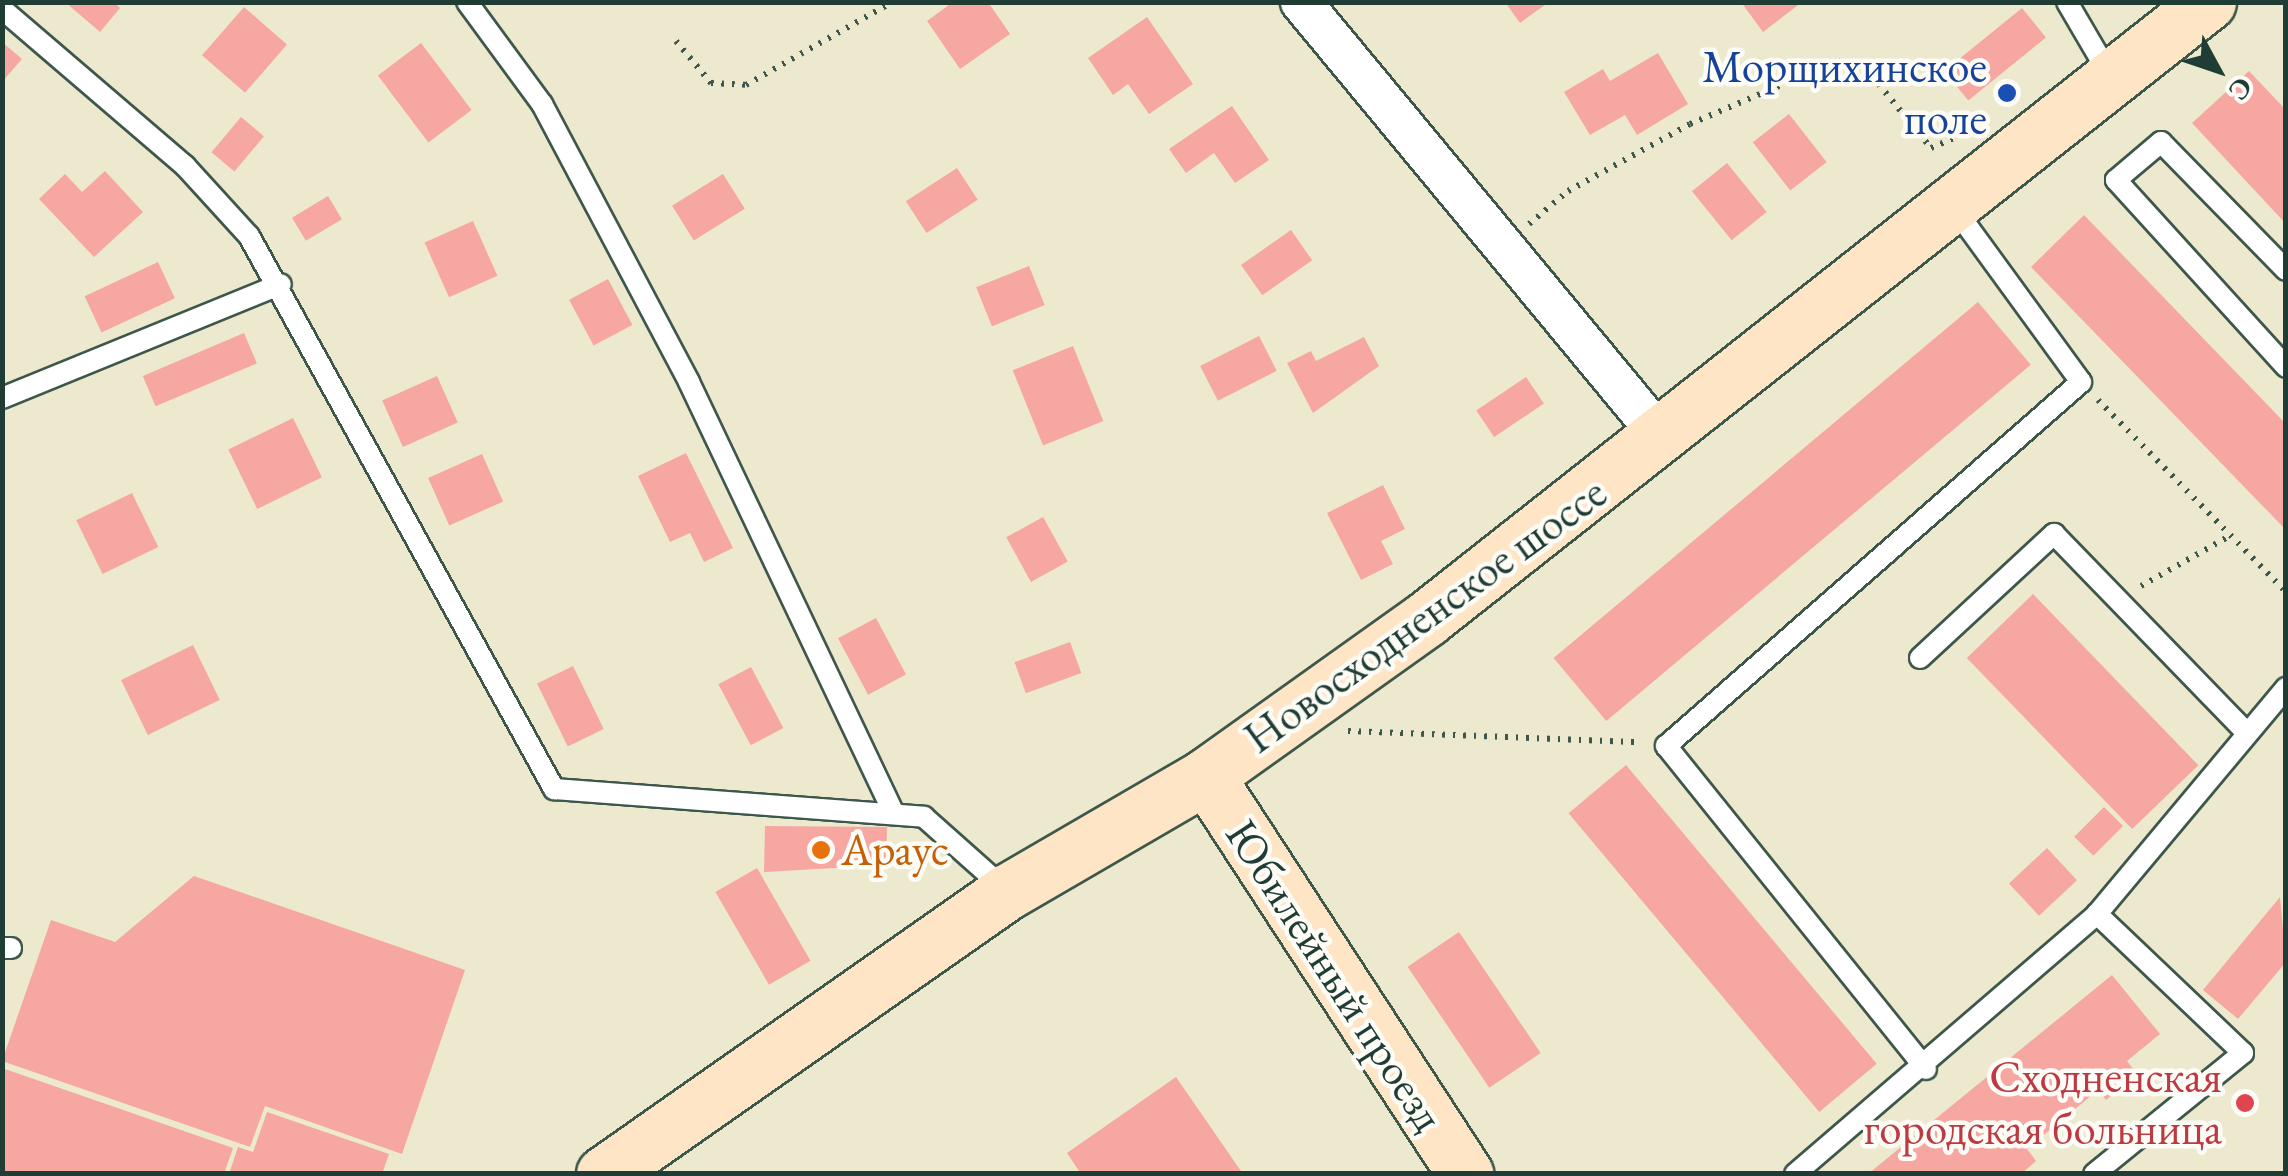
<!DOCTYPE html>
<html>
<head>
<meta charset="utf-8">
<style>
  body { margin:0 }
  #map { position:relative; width:2288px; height:1176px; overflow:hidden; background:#ede9ce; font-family:"EB Garamond",serif }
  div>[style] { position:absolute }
  .building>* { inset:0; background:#f6a7a2; transform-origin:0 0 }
  .path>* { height:6px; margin-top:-3px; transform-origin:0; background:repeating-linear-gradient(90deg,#3e574b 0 2.5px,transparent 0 10.5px) }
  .roads { filter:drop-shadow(2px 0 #3e574b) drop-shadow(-2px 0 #3e574b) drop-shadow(0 2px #3e574b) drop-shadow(0 -2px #3e574b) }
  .lane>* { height:20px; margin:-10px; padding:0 10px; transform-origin:10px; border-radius:10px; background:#fff }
  .street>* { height:40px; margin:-20px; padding:0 20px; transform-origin:20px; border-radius:20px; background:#fff }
  .secondary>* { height:55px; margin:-27.5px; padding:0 27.5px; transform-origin:27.5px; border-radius:27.5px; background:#fde5c5 }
  .dots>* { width:28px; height:28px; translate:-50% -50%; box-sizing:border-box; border:5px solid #fdfcf7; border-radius:50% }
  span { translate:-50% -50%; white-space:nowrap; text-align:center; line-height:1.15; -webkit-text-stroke:9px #fdfcf7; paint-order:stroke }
  .transit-label { font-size:45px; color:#164399 }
  .right { translate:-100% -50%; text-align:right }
  .street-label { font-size:45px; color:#1f3d34 }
  .food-label { font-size:45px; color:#c56008 }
  .left { translate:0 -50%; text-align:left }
  .health-label { font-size:45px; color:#be3a42 }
  .frame { position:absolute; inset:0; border:5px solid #1f3d34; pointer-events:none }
  .north { position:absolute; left:2168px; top:20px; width:100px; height:100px; -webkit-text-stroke:8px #fdfcf7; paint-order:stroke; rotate:130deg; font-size:28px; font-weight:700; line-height:40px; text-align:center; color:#1f3d34 }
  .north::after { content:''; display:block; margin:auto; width:35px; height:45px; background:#1f3d34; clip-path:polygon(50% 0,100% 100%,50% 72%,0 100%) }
</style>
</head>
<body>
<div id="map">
  <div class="building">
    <i style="clip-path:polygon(65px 2px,114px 2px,120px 8px,100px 32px)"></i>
    <i style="clip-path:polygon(953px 2px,988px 2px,1010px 34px,960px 69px,927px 21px)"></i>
    <i style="clip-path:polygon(1505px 2px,1549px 2px,1520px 23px)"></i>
    <i style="clip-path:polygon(1741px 2px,1802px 2px,1763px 32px)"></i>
    <i style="left:244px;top:7px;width:57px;height:64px;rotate:41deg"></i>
    <i style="left:2022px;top:8px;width:38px;height:100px;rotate:51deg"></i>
    <i style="clip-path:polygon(1147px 17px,1193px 84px,1149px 114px,1128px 84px,1113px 95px,1088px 58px)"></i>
    <i style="clip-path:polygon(2px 42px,22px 59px,2px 82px)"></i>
    <i style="left:421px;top:43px;width:84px;height:54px;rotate:53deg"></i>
    <i style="clip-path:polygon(1658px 53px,1688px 104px,1637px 135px,1625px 115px,1590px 135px,1564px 92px,1603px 69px,1610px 81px)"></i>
    <i style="clip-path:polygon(2249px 71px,2286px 110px,2286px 224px,2192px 123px)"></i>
    <i style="clip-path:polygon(1232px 106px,1269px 160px,1235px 183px,1214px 153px,1186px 173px,1169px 149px)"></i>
    <i style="left:1789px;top:114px;width:61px;height:46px;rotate:52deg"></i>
    <i style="left:241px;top:117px;width:30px;height:46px;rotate:40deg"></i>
    <i style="left:1727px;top:163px;width:63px;height:45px;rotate:51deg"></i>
    <i style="left:957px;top:168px;width:38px;height:61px;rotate:57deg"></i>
    <i style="clip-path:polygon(105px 171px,143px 212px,94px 257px,39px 199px,65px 174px,82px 192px)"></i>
    <i style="left:723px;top:174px;width:41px;height:60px;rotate:58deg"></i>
    <i style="left:328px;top:196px;width:27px;height:42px;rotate:59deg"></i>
    <i style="clip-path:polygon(2084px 215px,2286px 424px,2286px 530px,2031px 267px)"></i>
    <i style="left:473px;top:221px;width:60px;height:53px;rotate:66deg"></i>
    <i style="left:1291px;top:230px;width:37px;height:61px;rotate:55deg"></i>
    <i style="left:158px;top:262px;width:40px;height:81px;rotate:65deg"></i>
    <i style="left:1029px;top:266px;width:42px;height:57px;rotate:68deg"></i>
    <i style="left:608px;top:279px;width:52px;height:44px;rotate:62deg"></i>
    <i style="left:1978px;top:302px;width:82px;height:554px;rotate:50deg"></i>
    <i style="left:244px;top:333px;width:33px;height:110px;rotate:67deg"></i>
    <i style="left:1259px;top:336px;width:39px;height:66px;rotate:63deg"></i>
    <i style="clip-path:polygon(1364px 337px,1379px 366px,1313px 413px,1287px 363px,1311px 351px,1316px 361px)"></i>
    <i style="left:1073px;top:346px;width:81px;height:65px;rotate:68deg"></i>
    <i style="left:437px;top:376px;width:51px;height:60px;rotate:66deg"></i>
    <i style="left:1526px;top:377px;width:32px;height:60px;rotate:56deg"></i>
    <i style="left:293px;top:418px;width:66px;height:72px;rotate:64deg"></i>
    <i style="clip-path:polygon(686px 453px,733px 548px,704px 562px,690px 533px,670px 542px,638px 476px)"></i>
    <i style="left:482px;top:454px;width:52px;height:59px;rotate:66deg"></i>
    <i style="clip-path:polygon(1383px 485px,1405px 529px,1381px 541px,1393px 564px,1361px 580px,1327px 513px)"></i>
    <i style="left:132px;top:493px;width:60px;height:62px;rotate:64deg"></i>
    <i style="left:1043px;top:517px;width:51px;height:42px;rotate:61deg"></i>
    <i style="left:2033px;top:594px;width:238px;height:92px;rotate:46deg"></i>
    <i style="left:876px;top:618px;width:64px;height:43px;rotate:62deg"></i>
    <i style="left:1070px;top:642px;width:33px;height:59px;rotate:70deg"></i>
    <i style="left:193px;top:645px;width:61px;height:80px;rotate:64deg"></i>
    <i style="left:573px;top:666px;width:70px;height:40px;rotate:64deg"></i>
    <i style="left:751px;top:667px;width:69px;height:37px;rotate:62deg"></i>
    <i style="left:1626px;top:765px;width:390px;height:75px;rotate:50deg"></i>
    <i style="left:2104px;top:807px;width:27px;height:42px;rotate:45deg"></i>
    <i style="clip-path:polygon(765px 826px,887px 827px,886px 865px,764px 872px)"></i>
    <i style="left:2047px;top:848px;width:44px;height:52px;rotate:47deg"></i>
    <i style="left:757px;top:868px;width:107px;height:48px;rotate:60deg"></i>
    <i style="clip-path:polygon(194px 876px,465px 970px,402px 1154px,265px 1106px,250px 1147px,2px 1061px,51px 920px,115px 942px)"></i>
    <i style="clip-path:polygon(2280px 897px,2286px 962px,2238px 1019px,2203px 990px)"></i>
    <i style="left:1459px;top:932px;width:146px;height:62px;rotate:56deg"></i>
    <i style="clip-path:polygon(2112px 975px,2160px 1034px,2127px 1061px,2137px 1074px,2106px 1100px,2098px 1090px,2027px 1149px,2036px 1161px,2021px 1174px,1868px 1174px)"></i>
    <i style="clip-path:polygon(2px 1068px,233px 1148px,224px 1174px,2px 1174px)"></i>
    <i style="clip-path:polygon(1176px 1077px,1243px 1174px,1081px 1174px,1067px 1153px)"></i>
    <i style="clip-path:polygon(267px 1112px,389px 1154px,382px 1174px,229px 1174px,238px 1147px,253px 1152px)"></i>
  </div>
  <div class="path">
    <i style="left:676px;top:41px;width:55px;rotate:50.2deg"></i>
    <i style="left:711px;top:83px;width:35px;rotate:3deg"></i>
    <i style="left:746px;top:85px;width:168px;rotate:-29.6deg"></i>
    <i style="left:1529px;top:224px;width:51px;rotate:-40.2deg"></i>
    <i style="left:1568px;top:191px;width:139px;rotate:-28.8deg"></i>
    <i style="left:1690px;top:124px;width:161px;rotate:-23.1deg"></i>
    <i style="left:1838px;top:61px;width:37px;rotate:24deg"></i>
    <i style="left:1872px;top:76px;width:93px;rotate:50.7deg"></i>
    <i style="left:1931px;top:148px;width:40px;rotate:-23.4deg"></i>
    <i style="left:2098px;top:400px;width:269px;rotate:45.6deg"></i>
    <i style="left:2141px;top:586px;width:103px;rotate:-29.5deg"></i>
    <i style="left:1348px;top:731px;width:292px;rotate:2.2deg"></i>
  </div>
  <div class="roads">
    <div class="lane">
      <i style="left:467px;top:2px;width:127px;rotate:53.7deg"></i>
      <i style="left:542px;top:104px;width:314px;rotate:62.1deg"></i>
      <i style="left:689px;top:382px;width:475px;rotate:64.6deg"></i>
      <i style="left:2067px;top:2px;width:83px;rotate:59.7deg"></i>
      <i style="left:2px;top:9px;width:241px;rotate:40.6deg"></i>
      <i style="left:185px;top:166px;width:95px;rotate:47.6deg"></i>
      <i style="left:249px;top:236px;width:632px;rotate:61.12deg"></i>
      <i style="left:554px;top:789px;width:371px;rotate:4.3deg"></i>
      <i style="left:924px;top:817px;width:110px;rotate:41.7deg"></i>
      <i style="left:2286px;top:270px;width:179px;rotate:-134.3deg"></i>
      <i style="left:2161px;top:142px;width:59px;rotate:139.8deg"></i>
      <i style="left:2116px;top:180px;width:253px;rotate:47.7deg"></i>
      <i style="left:2px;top:398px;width:301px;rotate:-22.2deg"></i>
      <i style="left:1920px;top:658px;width:183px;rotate:-42.8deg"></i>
      <i style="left:2054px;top:534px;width:273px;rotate:45.9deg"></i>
      <i style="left:2px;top:948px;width:9px"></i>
      <i style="left:1926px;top:1069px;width:415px;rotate:-128.8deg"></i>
      <i style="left:1666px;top:746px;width:552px;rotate:-41.25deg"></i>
      <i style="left:2081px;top:382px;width:215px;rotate:-126.1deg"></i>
      <i style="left:1795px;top:1174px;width:399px;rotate:-40.7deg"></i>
      <i style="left:2097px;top:914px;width:295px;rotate:-50.1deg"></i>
      <i style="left:2094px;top:1174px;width:192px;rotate:-39.1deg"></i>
      <i style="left:2243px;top:1053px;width:202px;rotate:-136.4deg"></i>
    </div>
    <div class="street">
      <i style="left:1301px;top:2px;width:567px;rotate:50.36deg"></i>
    </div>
    <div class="secondary">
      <i style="left:1206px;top:776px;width:475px;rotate:56.9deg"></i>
      <i style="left:604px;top:1174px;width:492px;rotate:-35deg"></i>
      <i style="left:1007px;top:892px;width:230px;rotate:-30.2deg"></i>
      <i style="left:1206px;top:776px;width:270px;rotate:-35.5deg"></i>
      <i style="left:1426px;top:619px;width:996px;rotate:-38.27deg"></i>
    </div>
  </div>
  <div class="dots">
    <i style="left:2007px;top:93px;background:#1a4fb4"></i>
    <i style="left:821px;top:850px;background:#e8710a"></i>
    <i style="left:2245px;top:1103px;background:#e0444e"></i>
  </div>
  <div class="transit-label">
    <span class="right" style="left:1987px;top:93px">Морщихинское<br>поле</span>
  </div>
  <div class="street-label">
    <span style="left:1425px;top:615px;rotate:-36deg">Новосходненское шоссе</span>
    <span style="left:1335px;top:975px;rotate:57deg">Юбилейный проезд</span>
  </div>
  <div class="food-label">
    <span class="left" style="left:841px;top:850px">Араус</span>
  </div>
  <div class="health-label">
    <span class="right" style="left:2222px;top:1103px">Сходненская<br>городская больница</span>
  </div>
  <div class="frame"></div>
  <div class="north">С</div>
</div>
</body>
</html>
